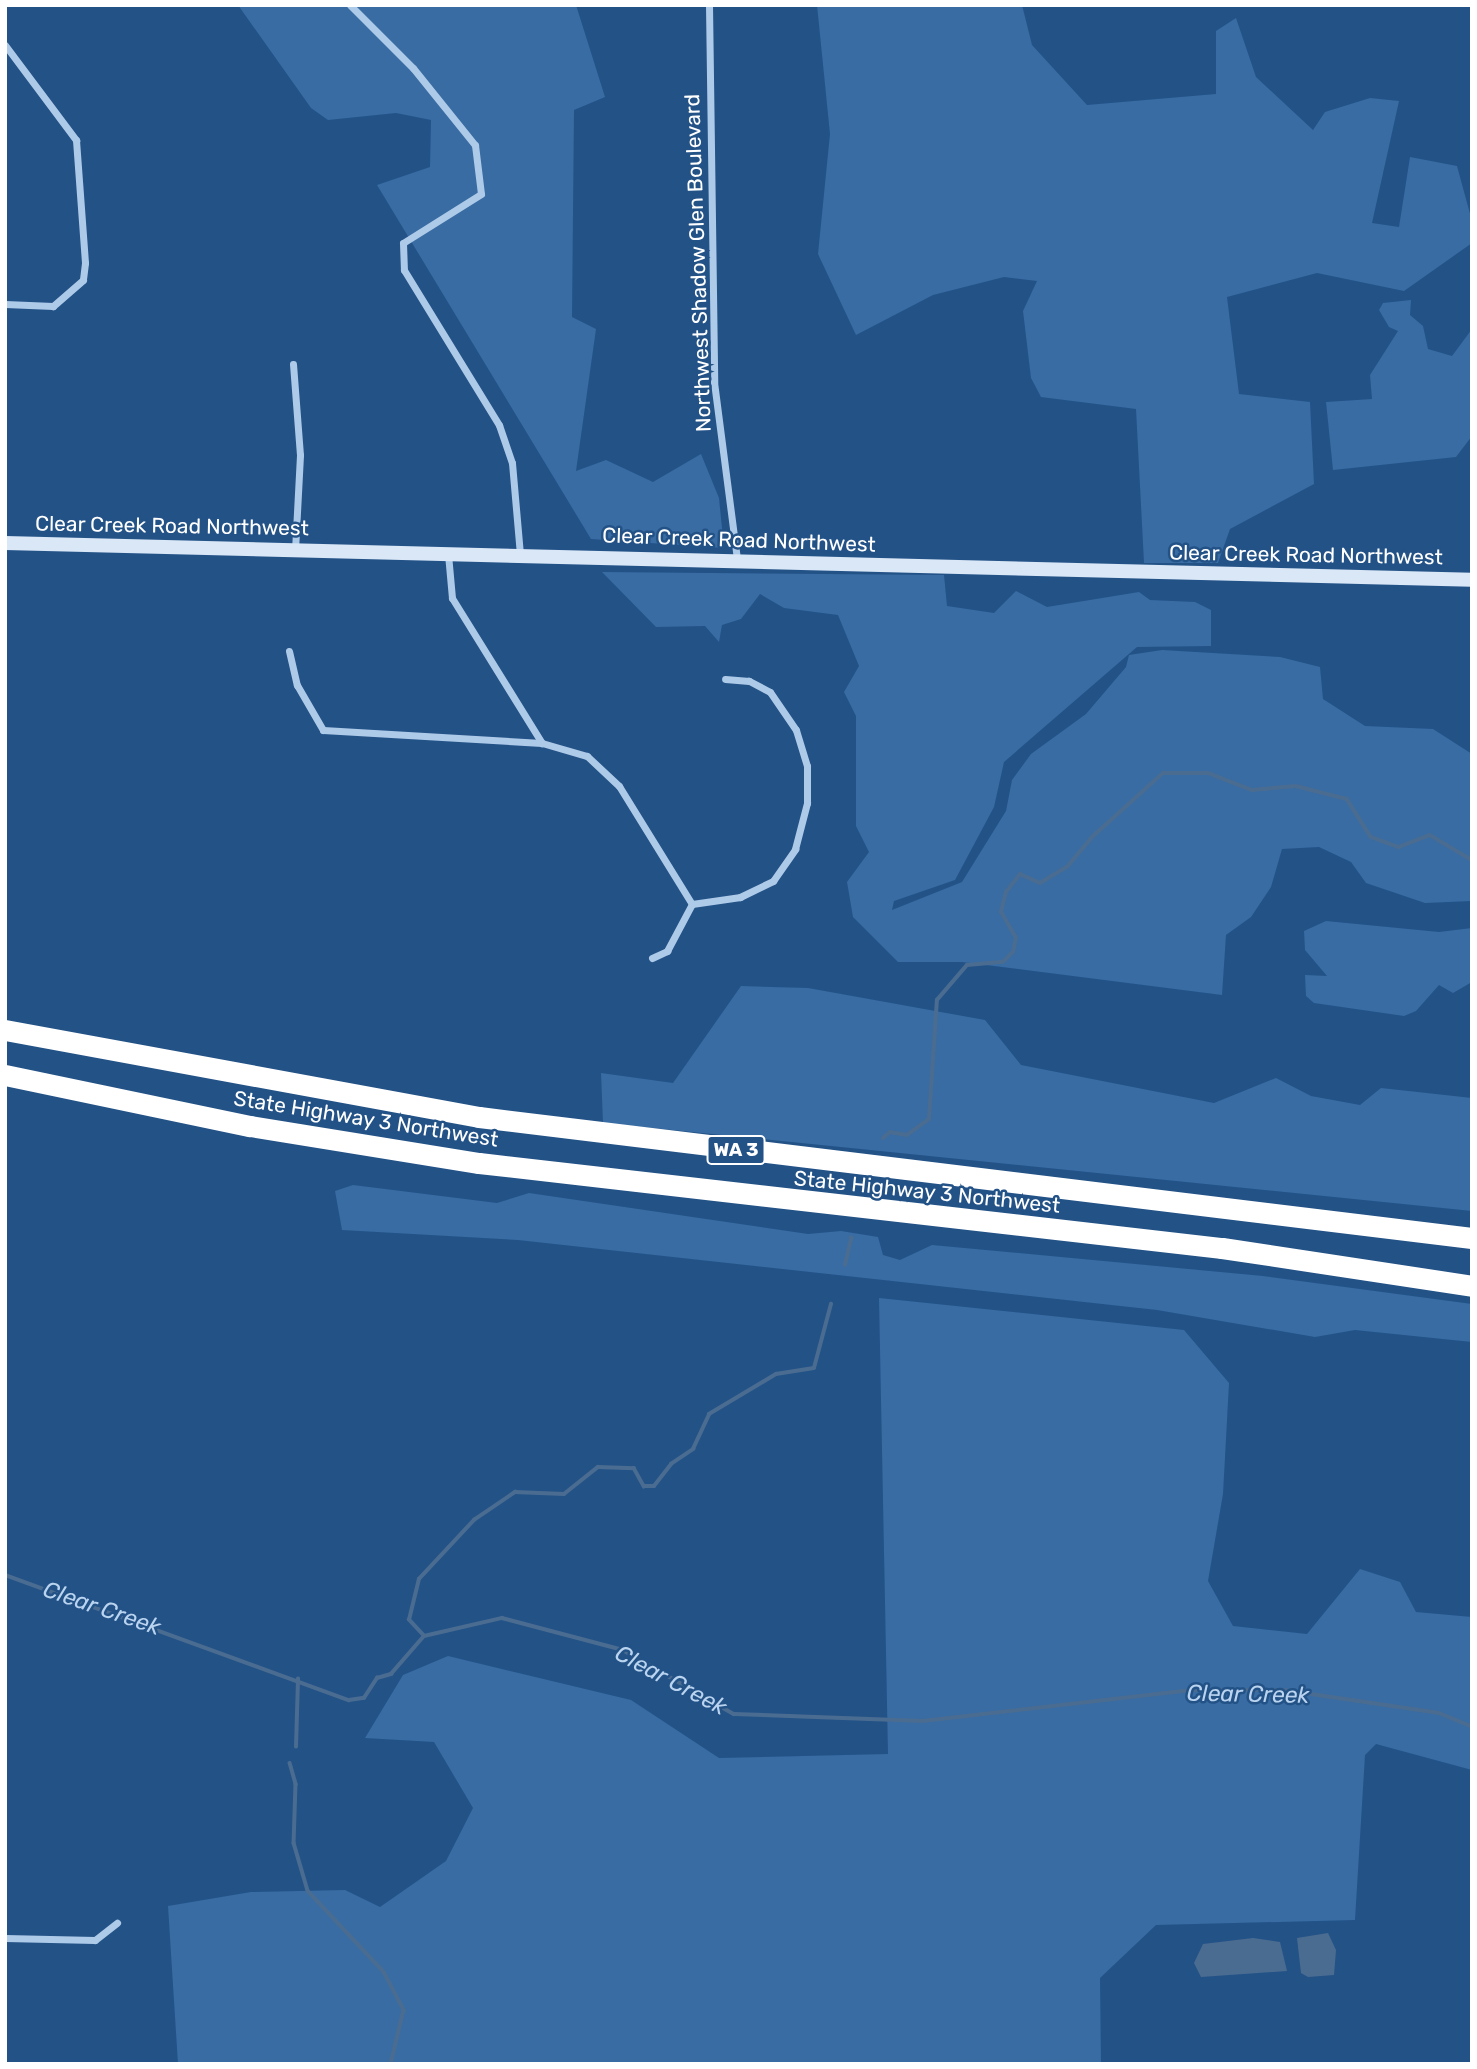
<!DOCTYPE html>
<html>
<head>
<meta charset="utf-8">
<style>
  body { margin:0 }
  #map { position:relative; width:1477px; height:2069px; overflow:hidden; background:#235287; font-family:Rubik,sans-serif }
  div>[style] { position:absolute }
  .green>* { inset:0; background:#386ca3 }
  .water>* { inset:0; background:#4b6c91 }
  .stream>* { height:3.5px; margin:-1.75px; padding:0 1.75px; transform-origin:1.75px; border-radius:1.75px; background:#4b6c91 }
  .street>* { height:7px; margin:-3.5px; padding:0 3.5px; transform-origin:3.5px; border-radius:3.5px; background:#aecae9 }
  .secondary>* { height:14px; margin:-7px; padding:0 7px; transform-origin:7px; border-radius:7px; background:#d9e7f7 }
  .highway>* { height:21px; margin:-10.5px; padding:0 10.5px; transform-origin:10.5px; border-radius:10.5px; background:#fff }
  span { translate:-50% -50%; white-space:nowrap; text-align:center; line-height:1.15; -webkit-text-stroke:5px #235287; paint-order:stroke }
  .shield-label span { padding:2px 5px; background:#235287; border:2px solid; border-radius:5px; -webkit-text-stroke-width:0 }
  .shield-label { font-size:19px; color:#fff; font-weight:700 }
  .street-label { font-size:21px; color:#fff }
  .water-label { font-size:23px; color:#bad4f0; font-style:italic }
  .frame { position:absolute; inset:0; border:7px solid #fff; pointer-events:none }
</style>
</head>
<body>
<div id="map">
  <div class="green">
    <i style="clip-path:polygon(238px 5px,576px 5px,605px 97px,574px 110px,572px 317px,596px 329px,576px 471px,606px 460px,653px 482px,701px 454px,719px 498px,724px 548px,591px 539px,377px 185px,430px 167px,431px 120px,396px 113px,328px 120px,311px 108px)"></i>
    <i style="clip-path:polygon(817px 5px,1022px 5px,1032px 45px,1087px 105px,1216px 94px,1216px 31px,1236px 18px,1256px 77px,1313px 130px,1325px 112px,1370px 98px,1399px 101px,1372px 223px,1399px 227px,1410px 157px,1457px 166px,1472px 221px,1472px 243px,1404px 291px,1317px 273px,1227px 297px,1239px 394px,1310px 402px,1314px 484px,1230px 529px,1218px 563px,1144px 563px,1136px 409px,1041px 397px,1031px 378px,1023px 311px,1037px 281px,1004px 277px,933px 295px,856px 335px,818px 254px,830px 134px)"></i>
    <i style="clip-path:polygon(1411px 300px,1410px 315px,1423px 326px,1428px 349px,1452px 356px,1472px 329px,1472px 436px,1456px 457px,1333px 470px,1326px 402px,1372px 399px,1370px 375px,1398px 331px,1389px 327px,1379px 310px,1383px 303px)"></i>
    <i style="clip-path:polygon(602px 572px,944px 575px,947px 606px,994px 613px,1016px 591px,1047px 607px,1139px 592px,1150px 600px,1195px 602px,1211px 610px,1211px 646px,1137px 647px,1004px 762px,994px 807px,955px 880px,894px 901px,892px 910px,962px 882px,1006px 811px,1012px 780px,1031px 754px,1086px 714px,1126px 667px,1129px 655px,1162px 650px,1280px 657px,1320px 667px,1323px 699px,1365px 726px,1433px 729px,1472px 754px,1472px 901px,1425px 903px,1366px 883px,1351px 862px,1319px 847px,1282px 849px,1271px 887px,1251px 917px,1226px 935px,1222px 995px,962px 962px,898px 962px,853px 917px,847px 882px,869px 852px,856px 826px,856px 716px,844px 692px,859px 666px,838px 615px,784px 608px,760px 594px,741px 619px,722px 625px,719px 642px,705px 626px,656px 627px)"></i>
    <i style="clip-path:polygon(1326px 921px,1439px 932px,1472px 928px,1472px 982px,1453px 993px,1439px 985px,1416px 1011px,1404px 1016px,1314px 1003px,1306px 996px,1305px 975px,1327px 976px,1305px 950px,1304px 931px)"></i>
    <i style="clip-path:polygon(741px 986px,808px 988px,985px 1020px,1021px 1065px,1214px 1103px,1276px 1078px,1311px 1096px,1360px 1105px,1381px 1088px,1472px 1098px,1472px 1211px,603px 1123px,601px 1073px,673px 1083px)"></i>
    <i style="clip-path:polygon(353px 1185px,497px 1203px,529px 1193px,808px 1234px,841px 1231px,878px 1237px,883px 1255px,900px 1260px,932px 1245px,1263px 1276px,1472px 1304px,1472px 1342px,1355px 1330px,1315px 1337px,1157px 1310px,518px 1240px,342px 1230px,335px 1191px)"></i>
    <i style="clip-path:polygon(879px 1298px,1184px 1330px,1229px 1383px,1223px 1494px,1208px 1581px,1233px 1626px,1307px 1634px,1360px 1569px,1400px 1582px,1416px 1612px,1472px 1617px,1472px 1770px,1376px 1744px,1365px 1755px,1355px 1920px,1156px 1925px,1100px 1978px,1101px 2064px,178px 2064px,168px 1906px,251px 1892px,345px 1890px,380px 1907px,446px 1861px,473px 1808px,434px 1742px,365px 1738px,403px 1675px,448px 1656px,631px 1700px,719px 1758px,888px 1754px)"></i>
  </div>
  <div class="water">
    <i style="clip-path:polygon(1328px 1933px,1336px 1950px,1334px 1975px,1308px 1977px,1301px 1973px,1297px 1938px)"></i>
    <i style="clip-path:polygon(1253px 1938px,1280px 1942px,1287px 1971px,1201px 1977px,1194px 1963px,1203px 1944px)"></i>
  </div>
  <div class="stream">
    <i style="left:883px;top:1138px;width:9px;rotate:-41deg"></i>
    <i style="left:890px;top:1132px;width:17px;rotate:10deg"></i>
    <i style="left:907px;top:1135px;width:27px;rotate:-36deg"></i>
    <i style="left:929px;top:1119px;width:119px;rotate:-86.2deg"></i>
    <i style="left:937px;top:1000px;width:46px;rotate:-49.4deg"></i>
    <i style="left:967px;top:965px;width:36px;rotate:-5deg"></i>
    <i style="left:1003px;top:962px;width:14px;rotate:-45deg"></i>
    <i style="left:1013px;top:952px;width:14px;rotate:-78deg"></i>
    <i style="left:1016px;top:938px;width:30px;rotate:-120deg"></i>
    <i style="left:1001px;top:912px;width:21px;rotate:-76deg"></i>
    <i style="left:1006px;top:892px;width:23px;rotate:-52deg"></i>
    <i style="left:1020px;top:874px;width:22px;rotate:24deg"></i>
    <i style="left:1040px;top:883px;width:31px;rotate:-31deg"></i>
    <i style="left:1067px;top:867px;width:39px;rotate:-50deg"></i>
    <i style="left:1092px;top:837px;width:96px;rotate:-42deg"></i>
    <i style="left:1163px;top:773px;width:45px"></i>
    <i style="left:1208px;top:773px;width:47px;rotate:21.1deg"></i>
    <i style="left:1252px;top:790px;width:44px;rotate:-5.2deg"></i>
    <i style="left:1296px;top:786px;width:53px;rotate:14.3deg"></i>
    <i style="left:1347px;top:799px;width:45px;rotate:57.7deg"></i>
    <i style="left:1371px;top:837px;width:30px;rotate:20deg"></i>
    <i style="left:1399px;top:847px;width:33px;rotate:-21deg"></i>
    <i style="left:1430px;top:835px;width:49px;rotate:30.8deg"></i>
    <i style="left:845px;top:1265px;width:28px;rotate:-77deg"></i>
    <i style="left:5px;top:1575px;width:366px;rotate:20deg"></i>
    <i style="left:349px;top:1700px;width:15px;rotate:-8deg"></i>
    <i style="left:364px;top:1698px;width:24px;rotate:-57deg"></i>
    <i style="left:377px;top:1678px;width:15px;rotate:-16deg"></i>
    <i style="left:391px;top:1674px;width:50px;rotate:-49deg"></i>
    <i style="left:424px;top:1636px;width:80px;rotate:-13deg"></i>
    <i style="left:502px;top:1618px;width:125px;rotate:14.8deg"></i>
    <i style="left:623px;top:1650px;width:128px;rotate:30deg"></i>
    <i style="left:734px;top:1714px;width:189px;rotate:2.1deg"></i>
    <i style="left:923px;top:1721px;width:270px;rotate:-6.6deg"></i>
    <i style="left:1191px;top:1690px;width:93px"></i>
    <i style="left:1284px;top:1690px;width:157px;rotate:8.4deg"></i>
    <i style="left:1439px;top:1713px;width:35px;rotate:22deg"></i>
    <i style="left:424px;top:1636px;width:22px;rotate:-133deg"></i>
    <i style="left:409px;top:1620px;width:42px;rotate:-76.3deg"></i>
    <i style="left:419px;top:1579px;width:81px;rotate:-47deg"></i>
    <i style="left:474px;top:1520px;width:50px;rotate:-34.3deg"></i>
    <i style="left:515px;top:1492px;width:49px;rotate:2.3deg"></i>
    <i style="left:564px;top:1494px;width:43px;rotate:-38.5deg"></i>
    <i style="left:598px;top:1467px;width:36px;rotate:2deg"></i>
    <i style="left:634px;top:1468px;width:21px;rotate:61deg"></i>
    <i style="left:644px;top:1486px;width:10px"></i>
    <i style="left:654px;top:1486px;width:28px;rotate:-52deg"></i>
    <i style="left:671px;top:1464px;width:27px;rotate:-34deg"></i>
    <i style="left:693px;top:1449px;width:38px;rotate:-65deg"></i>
    <i style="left:709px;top:1414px;width:78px;rotate:-30.8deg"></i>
    <i style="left:776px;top:1374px;width:38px;rotate:-9deg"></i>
    <i style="left:814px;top:1368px;width:66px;rotate:-75.1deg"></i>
    <i style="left:296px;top:1747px;width:68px;rotate:-88.3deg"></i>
    <i style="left:290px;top:1763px;width:22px;rotate:74deg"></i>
    <i style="left:296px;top:1784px;width:59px;rotate:91.9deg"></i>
    <i style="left:294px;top:1843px;width:50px;rotate:73.7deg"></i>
    <i style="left:308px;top:1891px;width:111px;rotate:46.8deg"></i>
    <i style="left:384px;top:1972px;width:43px;rotate:62.2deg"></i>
    <i style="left:404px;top:2010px;width:56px;rotate:103.5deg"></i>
  </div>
  <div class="street">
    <i style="left:350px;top:5px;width:89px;rotate:45deg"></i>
    <i style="left:413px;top:68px;width:99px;rotate:51.2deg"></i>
    <i style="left:475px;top:145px;width:49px;rotate:83deg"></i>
    <i style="left:481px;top:194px;width:92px;rotate:147.9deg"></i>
    <i style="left:403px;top:243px;width:27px;rotate:88deg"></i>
    <i style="left:404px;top:270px;width:182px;rotate:58.5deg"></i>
    <i style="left:499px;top:425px;width:40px;rotate:71.1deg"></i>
    <i style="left:512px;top:463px;width:92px;rotate:85deg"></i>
    <i style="left:709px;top:5px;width:377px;rotate:89.2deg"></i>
    <i style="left:714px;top:382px;width:179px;rotate:82.6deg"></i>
    <i style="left:5px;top:45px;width:119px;rotate:53.2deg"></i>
    <i style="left:76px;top:140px;width:123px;rotate:85.8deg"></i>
    <i style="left:85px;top:263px;width:17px;rotate:97deg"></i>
    <i style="left:83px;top:280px;width:40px;rotate:139deg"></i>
    <i style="left:53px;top:306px;width:48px;rotate:-177.6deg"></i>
    <i style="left:293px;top:364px;width:91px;rotate:85.6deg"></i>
    <i style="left:300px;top:455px;width:95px;rotate:93deg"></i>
    <i style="left:448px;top:554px;width:44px;rotate:84.8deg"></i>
    <i style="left:452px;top:598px;width:171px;rotate:58.2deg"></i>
    <i style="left:289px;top:651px;width:35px;rotate:77deg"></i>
    <i style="left:297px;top:685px;width:52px;rotate:60deg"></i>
    <i style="left:323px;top:730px;width:219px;rotate:3.4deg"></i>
    <i style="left:542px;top:743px;width:47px;rotate:16.1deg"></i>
    <i style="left:587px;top:756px;width:44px;rotate:43.2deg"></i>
    <i style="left:619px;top:786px;width:139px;rotate:58.3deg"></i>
    <i style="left:692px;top:904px;width:49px;rotate:-8.3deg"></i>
    <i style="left:740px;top:897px;width:37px;rotate:-26deg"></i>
    <i style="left:773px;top:881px;width:39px;rotate:-55deg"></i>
    <i style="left:795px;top:849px;width:48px;rotate:-75.4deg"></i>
    <i style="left:807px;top:803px;width:37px;rotate:-90deg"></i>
    <i style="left:807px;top:766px;width:38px;rotate:-107deg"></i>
    <i style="left:796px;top:730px;width:46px;rotate:-124.4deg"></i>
    <i style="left:770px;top:692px;width:24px;rotate:-152deg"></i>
    <i style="left:749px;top:681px;width:24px;rotate:-175deg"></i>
    <i style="left:652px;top:958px;width:17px;rotate:-25deg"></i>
    <i style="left:667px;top:951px;width:53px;rotate:-62deg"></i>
    <i style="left:5px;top:1938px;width:90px;rotate:1.3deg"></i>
    <i style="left:95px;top:1940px;width:28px;rotate:-38deg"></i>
  </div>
  <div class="secondary">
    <i style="left:5px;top:543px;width:1467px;rotate:1.44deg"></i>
  </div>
  <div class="highway">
    <i style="left:5px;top:1030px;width:482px;rotate:10.4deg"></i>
    <i style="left:479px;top:1117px;width:1000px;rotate:6.95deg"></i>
    <i style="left:5px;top:1075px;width:250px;rotate:11.8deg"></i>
    <i style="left:250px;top:1126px;width:232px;rotate:9.2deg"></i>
    <i style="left:479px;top:1163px;width:748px;rotate:6.53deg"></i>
    <i style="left:1222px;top:1248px;width:253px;rotate:8.6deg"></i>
  </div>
  <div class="shield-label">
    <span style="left:736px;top:1150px">WA 3</span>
  </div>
  <div class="street-label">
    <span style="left:698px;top:263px;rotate:-92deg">Northwest Shadow Glen Boulevard</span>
    <span style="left:172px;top:526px;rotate:1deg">Clear Creek Road Northwest</span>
    <span style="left:739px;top:540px;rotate:2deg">Clear Creek Road Northwest</span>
    <span style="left:1306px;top:555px;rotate:1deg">Clear Creek Road Northwest</span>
    <span style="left:366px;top:1119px;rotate:9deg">State Highway 3 Northwest</span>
    <span style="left:927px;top:1192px;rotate:6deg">State Highway 3 Northwest</span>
  </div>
  <div class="water-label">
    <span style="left:102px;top:1608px;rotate:19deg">Clear Creek</span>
    <span style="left:671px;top:1680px;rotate:28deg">Clear Creek</span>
    <span style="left:1248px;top:1694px;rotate:1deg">Clear Creek</span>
  </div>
  <div class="frame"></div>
</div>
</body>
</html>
